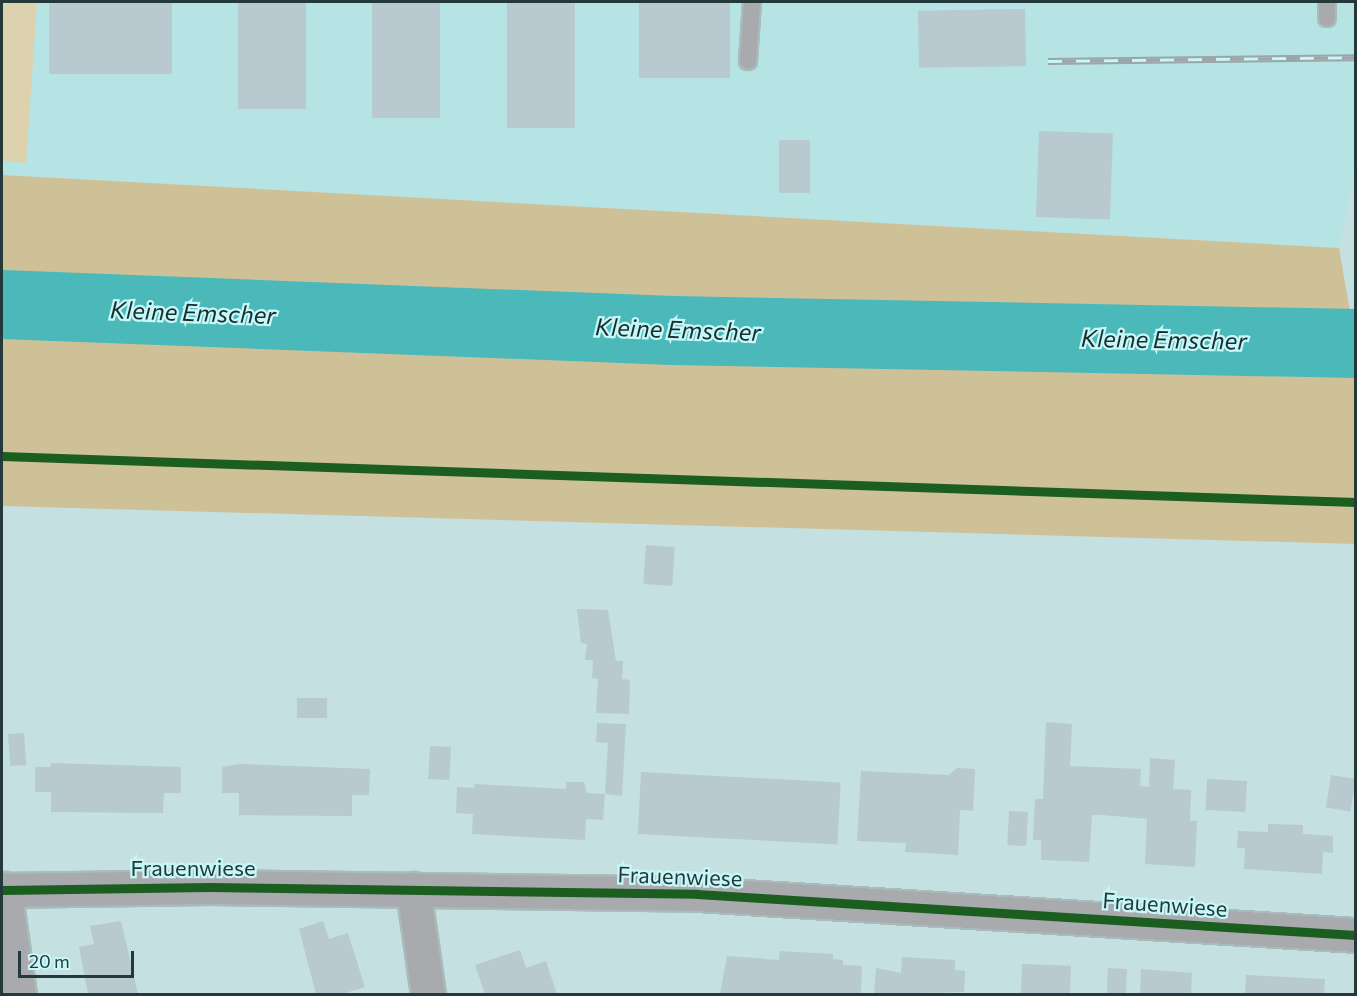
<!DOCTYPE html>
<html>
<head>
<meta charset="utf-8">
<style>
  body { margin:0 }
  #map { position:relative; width:1357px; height:996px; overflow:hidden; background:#c5e0e0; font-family:Commissioner,sans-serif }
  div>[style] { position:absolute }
  .built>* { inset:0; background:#b6e3e3 }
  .green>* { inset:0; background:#ddd1ae }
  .forest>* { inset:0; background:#cfc197 }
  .river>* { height:69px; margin:-34.5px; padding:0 34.5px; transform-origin:34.5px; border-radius:34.5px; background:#4bb8ba }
  .building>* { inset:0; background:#b8c9cf; transform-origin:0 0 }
  .roads { filter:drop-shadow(2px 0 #a8bcbc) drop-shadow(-2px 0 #a8bcbc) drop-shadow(0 2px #a8bcbc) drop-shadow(0 -2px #a8bcbc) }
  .lane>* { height:16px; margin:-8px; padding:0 8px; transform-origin:8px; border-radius:8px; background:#a9aaae }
  .street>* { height:33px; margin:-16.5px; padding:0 16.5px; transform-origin:16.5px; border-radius:16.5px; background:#a9aaae }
  .rail>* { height:7px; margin-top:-3.5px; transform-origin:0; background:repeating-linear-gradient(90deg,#c7f8f9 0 14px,#9ca5a7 0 28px); box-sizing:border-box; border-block:2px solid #9ca5a7 }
  .cycleway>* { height:9px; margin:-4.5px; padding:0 4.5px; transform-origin:4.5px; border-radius:4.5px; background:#1b5e20 }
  span { translate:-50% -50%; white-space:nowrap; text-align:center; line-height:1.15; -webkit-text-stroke:4.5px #c7f8f9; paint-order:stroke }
  .street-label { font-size:22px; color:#26393a }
  .water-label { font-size:24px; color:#182e2e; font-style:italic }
  .frame { position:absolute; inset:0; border:3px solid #26393a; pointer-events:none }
  .scale { position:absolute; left:18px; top:951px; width:116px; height:27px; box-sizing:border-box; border:3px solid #26393a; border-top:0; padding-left:8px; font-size:18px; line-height:21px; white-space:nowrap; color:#26393a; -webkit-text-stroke:4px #c7f8f9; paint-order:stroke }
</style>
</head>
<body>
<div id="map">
  <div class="built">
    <i style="clip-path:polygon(2px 2px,1355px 2px,1355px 164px,1339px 248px,2px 175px)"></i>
  </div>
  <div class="green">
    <i style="clip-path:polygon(2px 2px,37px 2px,26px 163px,2px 161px)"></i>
  </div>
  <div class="forest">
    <i style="clip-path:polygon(2px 175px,1339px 248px,1355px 340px,1355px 544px,2px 506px)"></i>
  </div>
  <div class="river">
    <i style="left:2px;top:304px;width:671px;rotate:2.22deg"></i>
    <i style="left:672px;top:330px;width:684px;rotate:1.09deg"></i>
  </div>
  <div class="building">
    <i style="left:49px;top:2px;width:123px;height:72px"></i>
    <i style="left:238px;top:2px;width:68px;height:107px"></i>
    <i style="left:372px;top:2px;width:68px;height:116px"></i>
    <i style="left:507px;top:2px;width:68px;height:126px"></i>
    <i style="left:639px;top:2px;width:91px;height:76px"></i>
    <i style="left:1025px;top:9px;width:57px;height:107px;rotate:89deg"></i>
    <i style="left:1039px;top:131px;width:74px;height:86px;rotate:2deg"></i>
    <i style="left:779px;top:140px;width:31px;height:53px"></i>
    <i style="left:646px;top:545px;width:29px;height:39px;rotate:4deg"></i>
    <i style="clip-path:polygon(577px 609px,608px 610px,616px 661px,623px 661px,622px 679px,630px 680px,629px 714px,596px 713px,598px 679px,592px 678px,593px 660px,585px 660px,587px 644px,581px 643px)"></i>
    <i style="left:297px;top:698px;width:30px;height:20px"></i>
    <i style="clip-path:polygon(1046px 722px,1072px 724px,1070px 766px,1141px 769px,1140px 786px,1149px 787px,1150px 758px,1175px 760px,1173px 789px,1191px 790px,1190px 821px,1197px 821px,1195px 867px,1145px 864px,1147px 819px,1103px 815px,1092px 815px,1089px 862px,1041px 860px,1041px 840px,1033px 840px,1035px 799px,1043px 799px)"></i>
    <i style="clip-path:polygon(597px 723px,626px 724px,622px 796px,605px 794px,603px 820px,586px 819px,585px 840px,472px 834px,473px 814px,456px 813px,457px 787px,474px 788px,475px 784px,566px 789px,566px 782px,584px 782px,587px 793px,605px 794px,608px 743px,596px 742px)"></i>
    <i style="left:24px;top:733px;width:32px;height:16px;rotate:86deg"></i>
    <i style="left:430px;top:746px;width:21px;height:33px;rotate:3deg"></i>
    <i style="clip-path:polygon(51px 763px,181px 767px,181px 793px,164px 793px,163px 813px,51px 812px,51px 792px,35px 792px,35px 767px,51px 767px)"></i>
    <i style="clip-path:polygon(240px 764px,370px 769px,369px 795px,352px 795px,352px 816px,239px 815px,239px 793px,222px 793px,222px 767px)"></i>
    <i style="clip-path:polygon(957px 768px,975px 769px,973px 811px,960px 810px,958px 855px,905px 852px,906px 843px,857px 841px,861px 771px,949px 775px)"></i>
    <i style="left:641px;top:772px;width:200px;height:62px;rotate:3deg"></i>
    <i style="left:1331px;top:775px;width:25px;height:33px;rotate:9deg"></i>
    <i style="left:1207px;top:779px;width:40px;height:31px;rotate:3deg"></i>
    <i style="left:1009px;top:811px;width:19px;height:34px;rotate:3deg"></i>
    <i style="clip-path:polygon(1268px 824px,1303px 825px,1303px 834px,1333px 836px,1333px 853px,1323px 852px,1322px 874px,1244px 869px,1245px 848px,1237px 848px,1238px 831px,1268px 832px)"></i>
    <i style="clip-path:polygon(121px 921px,138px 994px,88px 994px,79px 947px,94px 944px,90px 926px)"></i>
    <i style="clip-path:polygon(323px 921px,329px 939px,348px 933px,365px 987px,342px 994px,316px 994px,299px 929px)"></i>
    <i style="clip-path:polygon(520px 950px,526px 968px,546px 961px,557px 994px,485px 994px,475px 965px)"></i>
    <i style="clip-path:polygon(780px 951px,833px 954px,833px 959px,843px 960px,843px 965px,862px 966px,861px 994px,720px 994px,727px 956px,779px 960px)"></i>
    <i style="clip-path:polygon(902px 957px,955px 960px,955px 970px,965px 971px,964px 992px,874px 994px,876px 968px,901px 973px)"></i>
    <i style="left:1022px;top:964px;width:49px;height:30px;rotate:2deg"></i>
    <i style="left:1108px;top:968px;width:19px;height:26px;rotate:3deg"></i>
    <i style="clip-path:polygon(1141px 969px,1192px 973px,1191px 994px,1140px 994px)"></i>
    <i style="clip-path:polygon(1246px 975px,1325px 979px,1324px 994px,1245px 994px)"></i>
  </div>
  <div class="roads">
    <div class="lane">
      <i style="left:1327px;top:18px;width:16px;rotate:-90deg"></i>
      <i style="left:748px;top:61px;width:59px;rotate:-86.1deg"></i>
    </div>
    <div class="street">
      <i style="left:4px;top:889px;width:106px;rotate:81.9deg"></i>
      <i style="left:413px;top:889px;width:106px;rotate:81.9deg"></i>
      <i style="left:2px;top:890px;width:207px;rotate:-0.8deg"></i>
      <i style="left:209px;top:887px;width:488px;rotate:0.8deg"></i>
      <i style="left:697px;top:894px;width:660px;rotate:3.56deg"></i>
    </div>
  </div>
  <div class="rail">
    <i style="left:1048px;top:61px;width:308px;rotate:-0.7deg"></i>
  </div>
  <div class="cycleway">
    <i style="left:2px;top:456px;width:1355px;rotate:1.95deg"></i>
    <i style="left:2px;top:890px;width:207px;rotate:-0.8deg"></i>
    <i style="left:209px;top:887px;width:488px;rotate:0.8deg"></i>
    <i style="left:697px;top:894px;width:660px;rotate:3.56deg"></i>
  </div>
  <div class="street-label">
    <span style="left:193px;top:868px">Frauenwiese</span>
    <span style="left:680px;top:876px;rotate:2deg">Frauenwiese</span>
    <span style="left:1165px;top:904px;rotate:4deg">Frauenwiese</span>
  </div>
  <div class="water-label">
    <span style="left:193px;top:312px;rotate:2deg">Kleine Emscher</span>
    <span style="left:678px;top:329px;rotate:2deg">Kleine Emscher</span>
    <span style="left:1164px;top:339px;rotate:1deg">Kleine Emscher</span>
  </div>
  <div class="frame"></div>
  <div class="scale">20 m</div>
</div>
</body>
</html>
